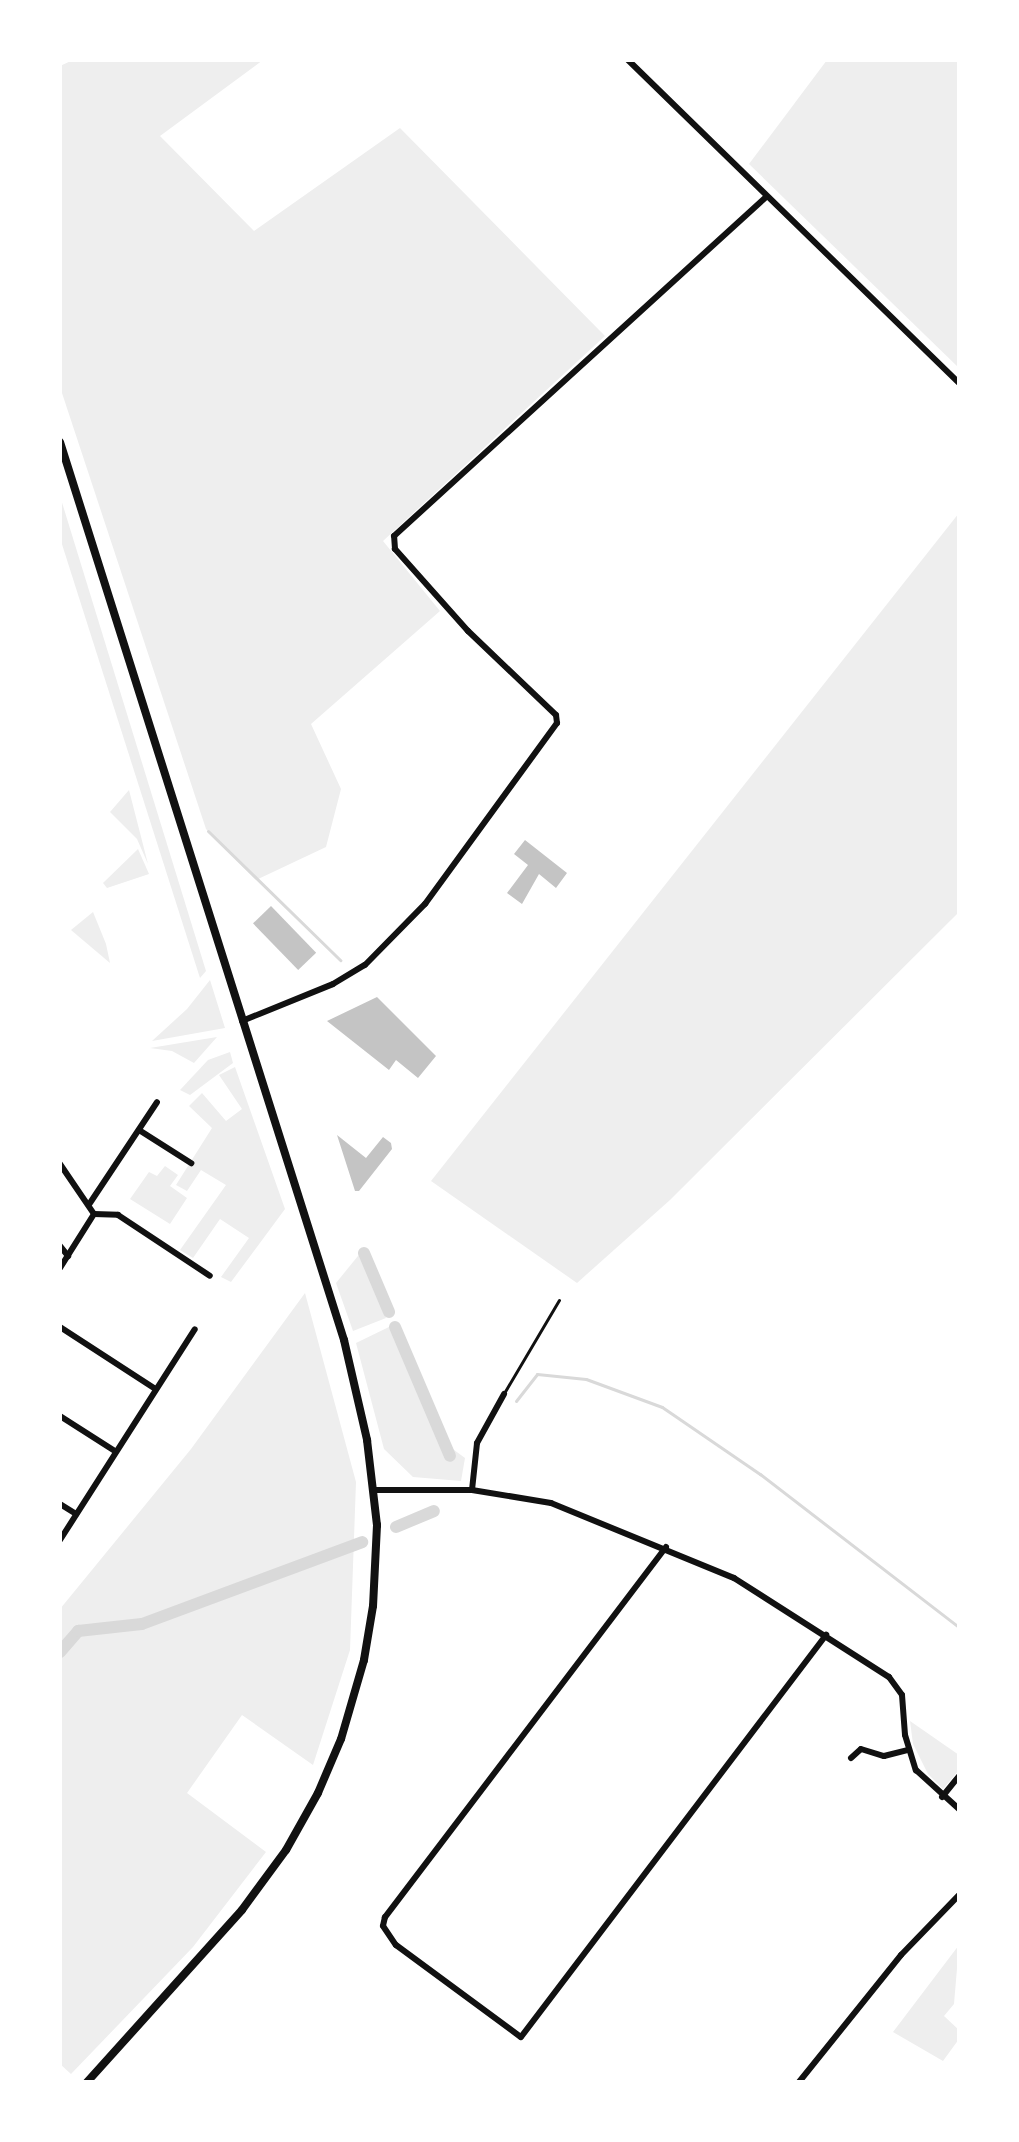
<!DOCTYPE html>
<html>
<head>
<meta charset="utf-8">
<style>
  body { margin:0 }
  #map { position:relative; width:1019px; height:2142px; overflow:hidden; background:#fff; font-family:"PT Serif",serif }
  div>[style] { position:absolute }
  .green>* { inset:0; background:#eee }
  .stream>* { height:3px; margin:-1.5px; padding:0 1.5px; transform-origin:1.5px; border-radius:1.5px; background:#d9d9d9 }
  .canal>* { height:12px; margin:-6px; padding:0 6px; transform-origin:6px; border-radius:6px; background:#d9d9d9 }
  .building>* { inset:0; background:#c4c4c4; transform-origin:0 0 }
  .service>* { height:3px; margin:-1.5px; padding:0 1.5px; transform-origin:1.5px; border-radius:1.5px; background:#111 }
  .minor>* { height:6px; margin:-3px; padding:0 3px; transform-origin:3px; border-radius:3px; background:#111 }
  .secondary>* { height:8px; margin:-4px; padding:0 4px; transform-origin:4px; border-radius:4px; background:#111 }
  span { translate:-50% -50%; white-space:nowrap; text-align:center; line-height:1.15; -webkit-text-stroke:8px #fff; paint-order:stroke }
  .frame { position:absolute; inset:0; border:62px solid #fff; pointer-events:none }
</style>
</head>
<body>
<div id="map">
  <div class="green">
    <i style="clip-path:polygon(73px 60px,263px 60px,160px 136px,254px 231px,400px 128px,605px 336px,383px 541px,440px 611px,311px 724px,341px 789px,326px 847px,256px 880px,206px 829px,60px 387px,60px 66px)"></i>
    <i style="clip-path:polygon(827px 60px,959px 60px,959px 368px,749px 164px)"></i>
    <i style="clip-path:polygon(60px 496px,206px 971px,200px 978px,60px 538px)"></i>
    <i style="clip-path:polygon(959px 513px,959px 912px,670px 1200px,577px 1283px,431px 1181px)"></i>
    <i style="clip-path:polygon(129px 790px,148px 864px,137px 839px,110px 812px)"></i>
    <i style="clip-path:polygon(138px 849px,149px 874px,107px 888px,103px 883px)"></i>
    <i style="clip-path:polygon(93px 912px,106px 944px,110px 963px,71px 930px)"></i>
    <i style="clip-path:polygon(210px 980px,225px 1028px,152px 1041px,187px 1009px)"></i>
    <i style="clip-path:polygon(217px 1037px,194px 1063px,172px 1051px,150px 1048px)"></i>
    <i style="clip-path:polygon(230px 1052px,233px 1063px,190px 1095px,180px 1090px,208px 1060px)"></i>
    <i style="clip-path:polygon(235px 1067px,285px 1209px,231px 1282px,221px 1277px,249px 1238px,220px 1219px,193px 1258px,180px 1250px,226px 1185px,201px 1170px,187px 1191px,176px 1185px,212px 1128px,189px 1106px,202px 1093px,226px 1121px,242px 1109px,219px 1075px)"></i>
    <i style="clip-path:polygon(165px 1166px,178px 1175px,170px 1186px,187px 1198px,170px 1224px,130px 1199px,149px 1172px,157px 1176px)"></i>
    <i style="clip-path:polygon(362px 1251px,386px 1318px,353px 1331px,336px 1283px)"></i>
    <i style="clip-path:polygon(305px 1293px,356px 1482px,350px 1650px,313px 1765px,242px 1715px,187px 1793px,266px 1852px,193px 1947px,71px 2074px,60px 2064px,60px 1609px,191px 1449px)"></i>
    <i style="clip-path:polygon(391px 1326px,446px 1444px,465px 1458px,461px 1481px,413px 1477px,384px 1449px,356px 1343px)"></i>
    <i style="clip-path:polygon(910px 1721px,959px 1755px,959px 1770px,943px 1789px,928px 1774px,913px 1744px)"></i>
    <i style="clip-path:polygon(959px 1945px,954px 2004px,944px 2016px,959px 2030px,959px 2039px,943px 2061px,893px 2032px)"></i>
  </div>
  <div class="stream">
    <i style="left:208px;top:831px;width:185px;rotate:44.3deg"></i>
    <i style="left:516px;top:1401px;width:34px;rotate:-52deg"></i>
    <i style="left:537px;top:1374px;width:49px;rotate:5.8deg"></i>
    <i style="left:586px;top:1379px;width:81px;rotate:20.2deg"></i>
    <i style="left:662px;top:1407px;width:119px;rotate:34.4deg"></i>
    <i style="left:760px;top:1474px;width:251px;rotate:37.6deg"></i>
  </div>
  <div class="canal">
    <i style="left:364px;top:1253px;width:64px;rotate:67deg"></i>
    <i style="left:395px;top:1327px;width:140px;rotate:66.9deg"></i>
    <i style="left:396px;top:1527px;width:41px;rotate:-22.8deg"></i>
    <i style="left:60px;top:1652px;width:28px;rotate:-49deg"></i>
    <i style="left:78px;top:1631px;width:64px;rotate:-6.2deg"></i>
    <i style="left:142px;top:1624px;width:235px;rotate:-20.4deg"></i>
  </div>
  <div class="building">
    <i style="clip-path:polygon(525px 840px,567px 873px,556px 888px,539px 874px,522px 904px,507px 893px,528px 865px,514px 854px)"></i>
    <i style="left:271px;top:906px;width:65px;height:25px;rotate:46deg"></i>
    <i style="clip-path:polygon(377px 997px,436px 1056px,418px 1078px,396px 1060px,389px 1070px,327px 1021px)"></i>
    <i style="clip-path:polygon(337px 1135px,366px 1158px,383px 1137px,391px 1143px,392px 1149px,359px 1191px,355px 1191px)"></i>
  </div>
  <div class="service">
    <i style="left:504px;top:1393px;width:108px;rotate:-59.4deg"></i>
  </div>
  <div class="minor">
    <i style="left:628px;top:60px;width:462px;rotate:44.3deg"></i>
    <i style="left:242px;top:1021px;width:98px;rotate:-22.1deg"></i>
    <i style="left:333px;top:984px;width:37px;rotate:-31deg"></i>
    <i style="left:365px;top:965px;width:86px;rotate:-45.5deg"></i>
    <i style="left:425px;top:904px;width:224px;rotate:-53.9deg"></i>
    <i style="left:557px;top:723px;width:8px;rotate:-97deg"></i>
    <i style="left:556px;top:715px;width:122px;rotate:-136.3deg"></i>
    <i style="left:468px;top:631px;width:110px;rotate:-131.7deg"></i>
    <i style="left:395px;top:549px;width:13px;rotate:-94deg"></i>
    <i style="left:394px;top:536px;width:503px;rotate:-42.34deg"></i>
    <i style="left:139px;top:1130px;width:62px;rotate:32.4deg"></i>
    <i style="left:60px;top:1164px;width:60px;rotate:55.8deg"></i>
    <i style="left:94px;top:1214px;width:64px;rotate:122.2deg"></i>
    <i style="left:90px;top:1203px;width:121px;rotate:-56.4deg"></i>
    <i style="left:94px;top:1214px;width:24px;rotate:2deg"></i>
    <i style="left:118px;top:1215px;width:110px;rotate:33.5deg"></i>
    <i style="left:60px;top:1246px;width:13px;rotate:51deg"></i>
    <i style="left:60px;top:1327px;width:112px;rotate:33deg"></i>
    <i style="left:60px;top:1416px;width:65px;rotate:32.5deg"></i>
    <i style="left:375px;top:1490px;width:97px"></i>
    <i style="left:472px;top:1490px;width:80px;rotate:9.3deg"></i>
    <i style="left:551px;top:1503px;width:198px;rotate:22.3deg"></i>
    <i style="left:734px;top:1578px;width:184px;rotate:32.6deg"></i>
    <i style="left:889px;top:1677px;width:22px;rotate:54deg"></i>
    <i style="left:902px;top:1695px;width:40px;rotate:85.7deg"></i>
    <i style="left:905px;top:1735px;width:37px;rotate:73deg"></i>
    <i style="left:916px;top:1770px;width:58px;rotate:42.2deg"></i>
    <i style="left:472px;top:1490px;width:47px;rotate:-83.9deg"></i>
    <i style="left:477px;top:1443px;width:56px;rotate:-61.1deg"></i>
    <i style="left:60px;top:1504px;width:19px;rotate:32deg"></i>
    <i style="left:60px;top:1540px;width:250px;rotate:-57.4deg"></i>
    <i style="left:666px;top:1547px;width:465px;rotate:127.2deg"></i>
    <i style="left:385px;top:1917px;width:9px;rotate:103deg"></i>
    <i style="left:383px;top:1926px;width:23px;rotate:56deg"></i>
    <i style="left:396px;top:1945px;width:155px;rotate:36.4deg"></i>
    <i style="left:521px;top:2037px;width:505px;rotate:-52.81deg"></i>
    <i style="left:851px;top:1758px;width:13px;rotate:-42deg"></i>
    <i style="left:861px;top:1749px;width:24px;rotate:17deg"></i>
    <i style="left:884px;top:1756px;width:25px;rotate:-14deg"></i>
    <i style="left:942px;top:1797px;width:27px;rotate:-51deg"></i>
    <i style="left:799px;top:2082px;width:163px;rotate:-51.2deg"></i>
    <i style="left:901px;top:1955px;width:83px;rotate:-46deg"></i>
  </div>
  <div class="secondary">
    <i style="left:60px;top:442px;width:942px;rotate:72.45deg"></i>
    <i style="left:344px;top:1340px;width:103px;rotate:77deg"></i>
    <i style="left:367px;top:1440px;width:86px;rotate:83.3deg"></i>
    <i style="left:377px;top:1525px;width:81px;rotate:92.8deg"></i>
    <i style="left:373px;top:1606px;width:55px;rotate:99.5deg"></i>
    <i style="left:364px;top:1660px;width:82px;rotate:106.2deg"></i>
    <i style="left:341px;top:1739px;width:59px;rotate:113.1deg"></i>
    <i style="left:318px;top:1793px;width:65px;rotate:119.3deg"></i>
    <i style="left:286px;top:1850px;width:74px;rotate:126.3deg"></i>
    <i style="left:242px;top:1910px;width:232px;rotate:132deg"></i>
  </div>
  <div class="frame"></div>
</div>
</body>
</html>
